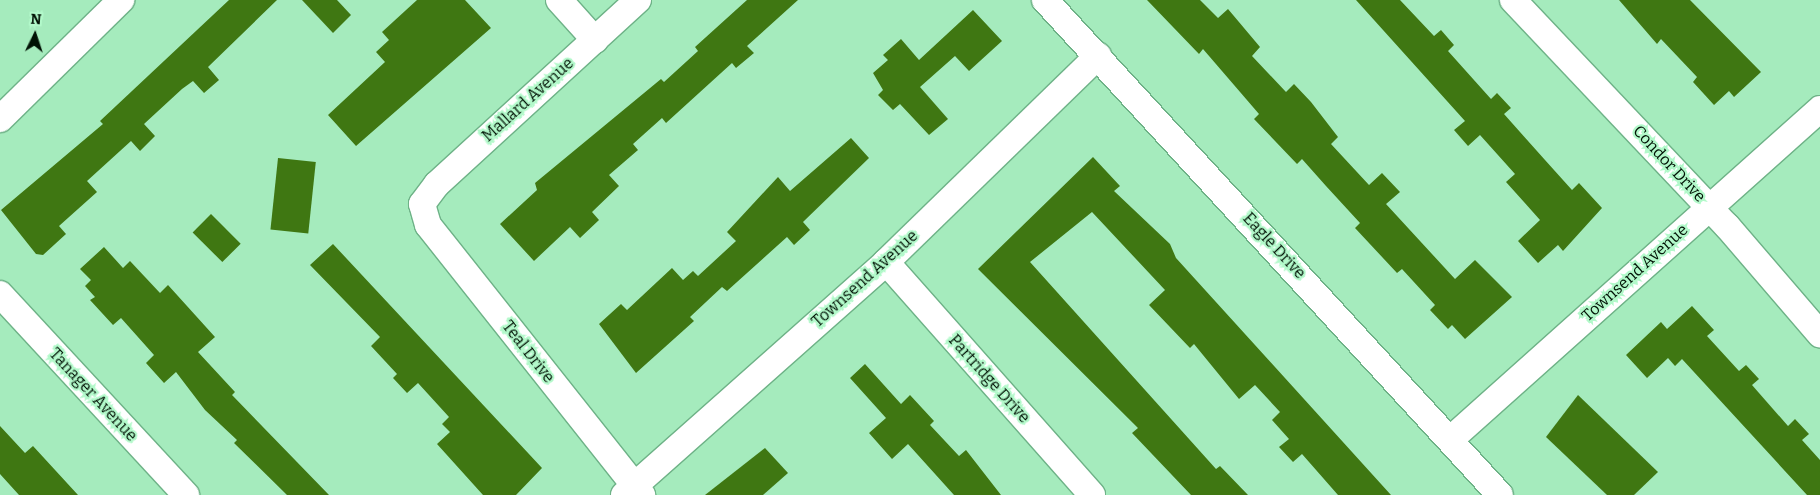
<!DOCTYPE html>
<html>
<head>
<meta charset="utf-8">
<style>
  body { margin:0 }
  #map { position:relative; width:1820px; height:495px; overflow:hidden; background:#a5ebbd; font-family:Bitter,serif }
  div>[style] { position:absolute }
  .building>* { inset:0; background:#3f7712; transform-origin:0 0 }
  .roads { filter:drop-shadow(1px 0 #6eb287) drop-shadow(-1px 0 #6eb287) drop-shadow(0 1px #6eb287) drop-shadow(0 -1px #6eb287) }
  .minor>* { height:26px; margin:-13px; padding:0 13px; transform-origin:13px; border-radius:13px; background:#fff }
  span { translate:-50% -50%; white-space:nowrap; text-align:center; line-height:1.15; -webkit-text-stroke:4.5px #b2f9ca; paint-order:stroke }
  .street-label { font-size:16px; color:#001104 }
  .north { position:absolute; left:10px; top:10px; width:50px; height:50px; -webkit-text-stroke:4px #b2f9ca; paint-order:stroke; rotate:4deg; font-size:14px; font-weight:700; line-height:20px; text-align:center; color:#001104 }
  .north::after { content:''; display:block; margin:auto; width:18px; height:22px; background:#001104; clip-path:polygon(50% 0,100% 100%,50% 72%,0 100%) }
</style>
</head>
<body>
<div id="map">
  <div class="building">
    <i style="clip-path:polygon(229px 0,277px 0,208px 67px,219px 80px,204px 93px,193px 81px,182px 89px,144px 124px,155px 136px,140px 151px,131px 141px,87px 181px,97px 192px,59px 226px,66px 234px,43px 255px,36px 254px,1px 210px,103px 124px,100px 121px)"></i>
    <i style="clip-path:polygon(302px 0,337px 0,351px 15px,333px 33px)"></i>
    <i style="clip-path:polygon(417px 0,465px 0,491px 28px,356px 146px,328px 115px,385px 62px,376px 52px,389px 40px,382px 32px)"></i>
    <i style="clip-path:polygon(747px 0,798px 0,747px 46px,754px 53px,736px 68px,732px 63px,666px 123px,662px 118px,633px 144px,638px 150px,609px 175px,619px 186px,592px 212px,599px 220px,580px 238px,570px 227px,534px 261px,500px 224px,537px 190px,535px 183px,661px 79px,664px 82px,698px 51px,695px 47px)"></i>
    <i style="clip-path:polygon(1147px 0,1200px 0,1218px 18px,1228px 9px,1260px 47px,1252px 56px,1286px 92px,1294px 84px,1311px 102px,1338px 137px,1331px 144px,1369px 185px,1382px 173px,1400px 192px,1386px 204px,1455px 279px,1475px 260px,1512px 297px,1465px 339px,1452px 325px,1448px 329px,1430px 310px,1435px 305px,1402px 269px,1397px 273px,1355px 228px,1360px 223px,1326px 186px,1302px 159px,1297px 164px,1254px 119px,1259px 114px,1203px 49px,1199px 54px)"></i>
    <i style="clip-path:polygon(1356px 0,1400px 0,1434px 36px,1441px 30px,1454px 45px,1448px 51px,1491px 99px,1497px 93px,1511px 108px,1504px 114px,1545px 160px,1572px 190px,1579px 183px,1602px 208px,1563px 251px,1558px 245px,1538px 263px,1518px 241px,1540px 220px,1506px 182px,1515px 174px,1480px 135px,1468px 146px,1454px 130px,1465px 121px)"></i>
    <i style="clip-path:polygon(1619px 0,1690px 0,1761px 72px,1734px 97px,1729px 91px,1714px 105px,1693px 82px,1697px 77px,1661px 39px,1657px 44px)"></i>
    <i style="clip-path:polygon(973px 10px,1002px 41px,969px 71px,955px 56px,920px 87px,948px 119px,929px 135px,900px 104px,893px 110px,878px 95px,883px 90px,873px 73px,888px 60px,883px 55px,901px 39px,919px 60px)"></i>
    <i style="clip-path:polygon(851px 138px,869px 158px,803px 222px,810px 230px,794px 245px,787px 237px,727px 291px,722px 287px,690px 317px,694px 321px,636px 373px,599px 324px,621px 304px,627px 310px,672px 268px,683px 280px,693px 271px,698px 276px,736px 241px,727px 232px,778px 177px,790px 191px)"></i>
    <i style="clip-path:polygon(1093px 157px,1120px 186px,1114px 191px,1170px 244px,1176px 258px,1391px 495px,1338px 495px,1302px 454px,1293px 462px,1279px 447px,1289px 439px,1272px 420px,1280px 412px,1255px 385px,1239px 399px,1194px 344px,1190px 348px,1149px 305px,1165px 290px,1092px 212px,1030px 262px,1216px 469px,1220px 466px,1248px 495px,1191px 495px,1132px 433px,1138px 428px,978px 269px)"></i>
    <i style="left:278px;top:158px;width:38px;height:72px;rotate:6deg"></i>
    <i style="left:211px;top:214px;width:42px;height:26px;rotate:45deg"></i>
    <i style="clip-path:polygon(333px 244px,542px 468px,516px 495px,483px 495px,437px 444px,450px 432px,442px 424px,449px 417px,418px 383px,407px 393px,393px 378px,397px 374px,371px 346px,380px 337px,310px 265px)"></i>
    <i style="clip-path:polygon(104px 247px,123px 268px,130px 261px,160px 293px,168px 285px,215px 337px,198px 352px,235px 392px,232px 395px,329px 495px,287px 495px,234px 443px,237px 440px,205px 410px,176px 372px,164px 383px,146px 363px,154px 355px,121px 318px,113px 325px,90px 300px,95px 297px,85px 286px,91px 280px,80px 269px)"></i>
    <i style="clip-path:polygon(1692px 306px,1714px 330px,1707px 336px,1739px 371px,1746px 365px,1759px 379px,1752px 385px,1788px 426px,1795px 419px,1809px 434px,1802px 440px,1820px 460px,1820px 495px,1807px 495px,1682px 359px,1675px 366px,1668px 358px,1647px 378px,1626px 355px,1661px 322px,1667px 329px)"></i>
    <i style="clip-path:polygon(865px 364px,901px 404px,910px 395px,934px 421px,930px 425px,959px 456px,966px 450px,1001px 495px,954px 495px,908px 444px,892px 459px,869px 433px,886px 418px,850px 378px)"></i>
    <i style="clip-path:polygon(1578px 395px,1658px 472px,1634px 495px,1607px 495px,1546px 437px)"></i>
    <i style="clip-path:polygon(0 426px,25px 453px,33px 446px,78px 495px,19px 495px,0 474px)"></i>
    <i style="clip-path:polygon(765px 448px,788px 473px,763px 495px,705px 495px)"></i>
  </div>
  <div class="roads">
    <div class="minor">
      <i style="left:559px;top:0;width:54px;rotate:48deg"></i>
      <i style="left:638px;top:0;width:273px;rotate:137.5deg"></i>
      <i style="left:437px;top:184px;width:25px;rotate:127deg"></i>
      <i style="left:422px;top:204px;width:22px;rotate:74deg"></i>
      <i style="left:428px;top:225px;width:345px;rotate:51.6deg"></i>
      <i style="left:1045px;top:0;width:672px;rotate:47.41deg"></i>
      <i style="left:1513px;top:0;width:311px;rotate:46.6deg"></i>
      <i style="left:1727px;top:226px;width:143px;rotate:49.3deg"></i>
      <i style="left:0;top:119px;width:170px;rotate:-44.5deg"></i>
      <i style="left:886px;top:262px;width:311px;rotate:48.5deg"></i>
      <i style="left:0;top:294px;width:274px;rotate:47.2deg"></i>
      <i style="left:1451px;top:439px;width:495px;rotate:-41.8deg"></i>
      <i style="left:624px;top:495px;width:351px;rotate:-41.6deg"></i>
      <i style="left:886px;top:262px;width:296px;rotate:-44.2deg"></i>
    </div>
  </div>
  <div class="street-label">
    <span style="left:528px;top:100px;rotate:-42deg">Mallard Avenue</span>
    <span style="left:1669px;top:164px;rotate:47deg">Condor Drive</span>
    <span style="left:1274px;top:246px;rotate:47deg">Eagle Drive</span>
    <span style="left:1635px;top:273px;rotate:-42deg">Townsend Avenue</span>
    <span style="left:865px;top:279px;rotate:-42deg">Townsend Avenue</span>
    <span style="left:528px;top:352px;rotate:52deg">Teal Drive</span>
    <span style="left:989px;top:379px;rotate:48deg">Partridge Drive</span>
    <span style="left:93px;top:395px;rotate:47deg">Tanager Avenue</span>
  </div>
  <div class="north">N</div>
</div>
</body>
</html>
